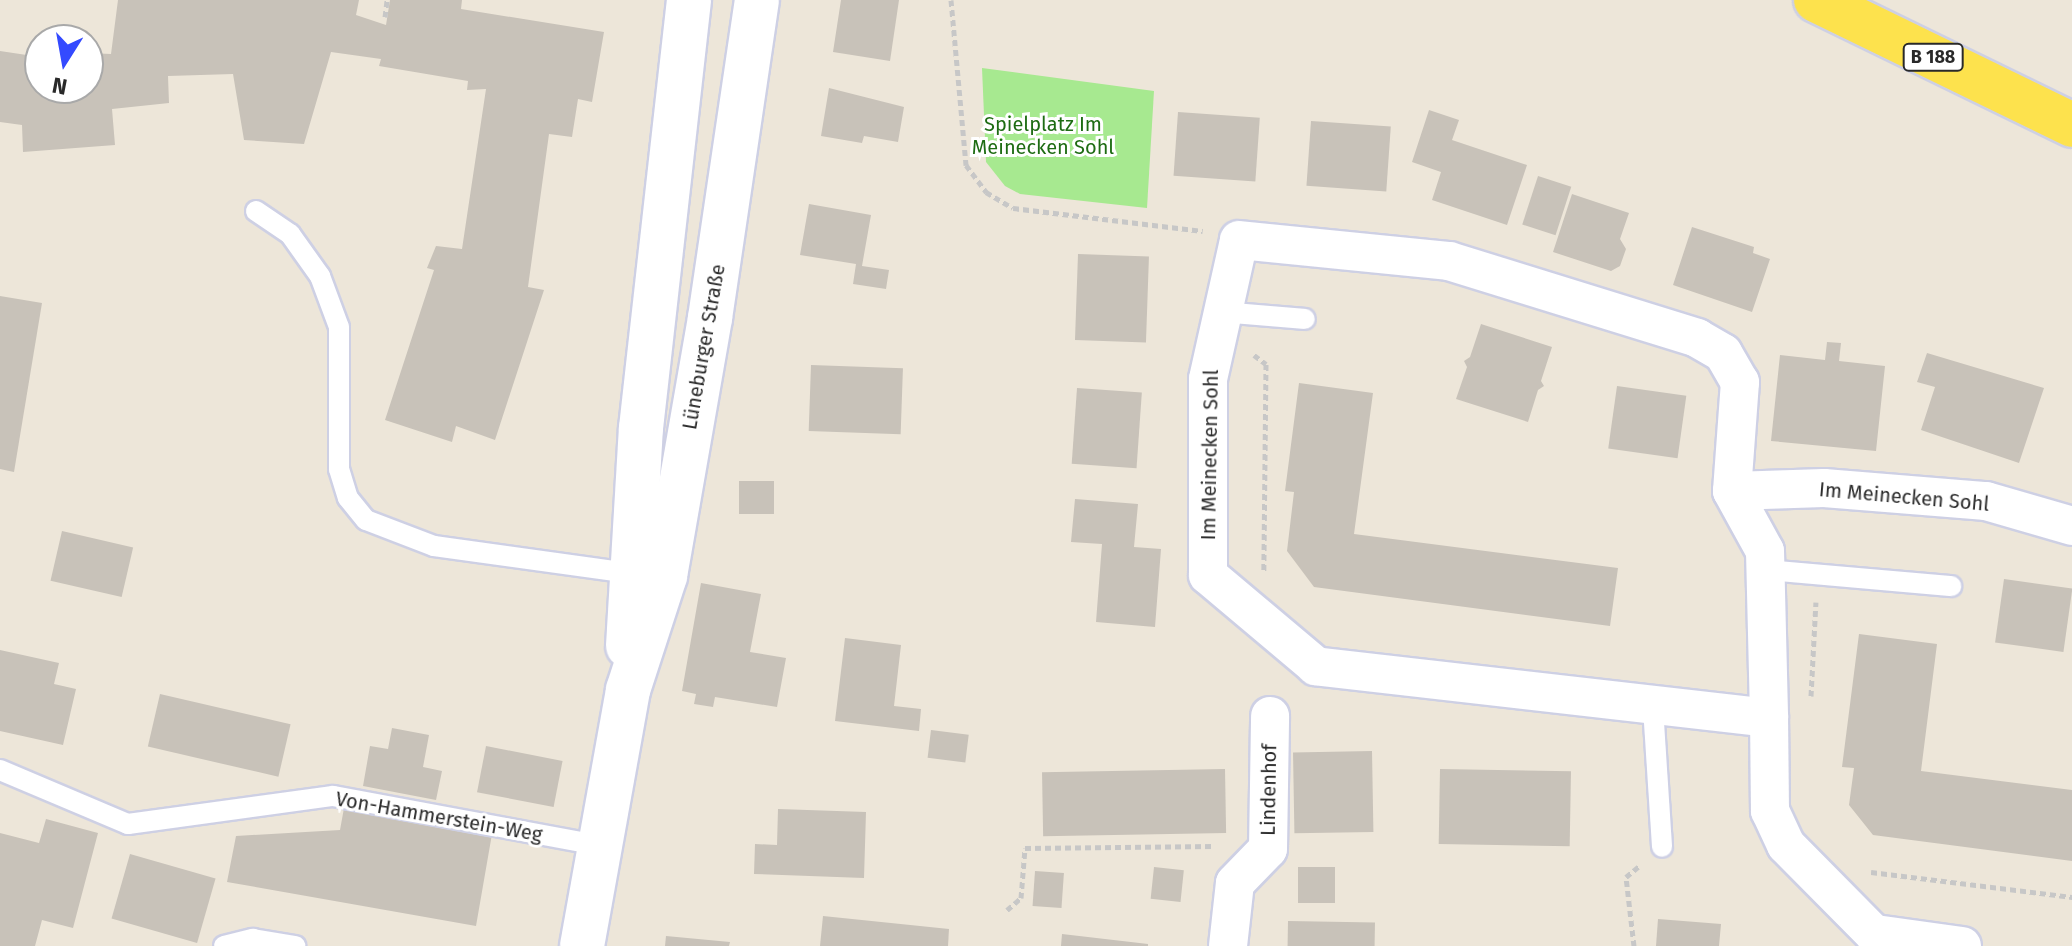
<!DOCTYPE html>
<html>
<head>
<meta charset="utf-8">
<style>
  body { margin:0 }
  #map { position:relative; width:2072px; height:946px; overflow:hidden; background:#ede6d9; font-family:"Fira Sans",sans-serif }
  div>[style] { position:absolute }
  .green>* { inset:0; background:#a7e990 }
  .building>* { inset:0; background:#c8c2b9; transform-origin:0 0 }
  .path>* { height:5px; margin-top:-2.5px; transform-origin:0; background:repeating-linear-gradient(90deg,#c7c7c7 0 6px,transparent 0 10px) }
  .roads { filter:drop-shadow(2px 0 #ced0e4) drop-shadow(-2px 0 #ced0e4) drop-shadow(0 2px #ced0e4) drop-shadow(0 -2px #ced0e4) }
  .service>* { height:20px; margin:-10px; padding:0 10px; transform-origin:10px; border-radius:10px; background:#fff }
  .minor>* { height:38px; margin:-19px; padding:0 19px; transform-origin:19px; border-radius:19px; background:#fff }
  .tertiary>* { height:44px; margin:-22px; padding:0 22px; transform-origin:22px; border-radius:22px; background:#fff }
  .primary>* { height:44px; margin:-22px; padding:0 22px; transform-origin:22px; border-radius:22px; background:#fde24d }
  span { translate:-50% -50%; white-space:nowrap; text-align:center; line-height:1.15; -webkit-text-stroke:6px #fff; paint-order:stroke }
  .shield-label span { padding:2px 6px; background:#fff; border:2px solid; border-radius:6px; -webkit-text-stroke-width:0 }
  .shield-label { font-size:18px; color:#292929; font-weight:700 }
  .park-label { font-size:20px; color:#1e6c13 }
  .street-label { font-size:20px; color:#292929 }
  .north { position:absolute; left:24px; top:24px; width:80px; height:80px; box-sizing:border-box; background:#fff; border:2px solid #a9a9a9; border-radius:50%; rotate:191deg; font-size:22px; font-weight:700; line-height:32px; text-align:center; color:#292929 }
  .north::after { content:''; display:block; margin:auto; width:28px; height:36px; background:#344aff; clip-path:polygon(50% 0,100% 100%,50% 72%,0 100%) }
</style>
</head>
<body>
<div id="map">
  <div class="green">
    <i style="clip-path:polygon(982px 68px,1154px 91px,1147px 208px,1020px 194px,1005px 186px,986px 162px)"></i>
  </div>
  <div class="building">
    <i style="clip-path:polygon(118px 0,359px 0,356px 15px,386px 25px,390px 0,462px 0,461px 9px,604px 32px,592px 102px,578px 99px,572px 137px,549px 134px,528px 287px,544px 290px,495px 440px,456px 426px,452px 442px,385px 420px,434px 270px,427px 268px,436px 246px,462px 249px,486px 89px,467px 90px,468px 81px,379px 66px,381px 59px,331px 52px,304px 144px,244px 140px,233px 74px,168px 76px,169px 103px,112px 109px,115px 145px,23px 152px,22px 125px,0 122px,0 51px,40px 57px,40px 88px,88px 88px,88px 53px,111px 54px)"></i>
    <i style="clip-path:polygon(841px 0,899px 0,890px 61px,833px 52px)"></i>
    <i style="clip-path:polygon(829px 88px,904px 107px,898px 142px,864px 136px,862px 143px,821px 136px)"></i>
    <i style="clip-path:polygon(1429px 110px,1459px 120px,1452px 140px,1527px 165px,1507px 225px,1432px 200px,1441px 172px,1412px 162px)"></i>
    <i style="left:1178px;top:112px;width:82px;height:64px;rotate:4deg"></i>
    <i style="left:1311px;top:121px;width:80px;height:65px;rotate:4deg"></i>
    <i style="left:1538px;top:176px;width:35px;height:51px;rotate:18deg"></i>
    <i style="clip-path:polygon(1572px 194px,1629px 213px,1620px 239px,1626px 249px,1620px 266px,1611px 271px,1553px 252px)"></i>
    <i style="clip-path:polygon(809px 204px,871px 215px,862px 266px,889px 270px,886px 289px,853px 284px,856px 264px,800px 255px)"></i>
    <i style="clip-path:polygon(1692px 227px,1754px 247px,1753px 253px,1770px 259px,1752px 312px,1673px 285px)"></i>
    <i style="left:1078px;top:254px;width:71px;height:86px;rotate:2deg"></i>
    <i style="clip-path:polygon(0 296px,42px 303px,14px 472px,0 469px)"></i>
    <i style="clip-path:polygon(1481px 324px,1552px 347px,1541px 381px,1544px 386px,1538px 390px,1528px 422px,1456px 399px,1467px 367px,1464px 361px,1470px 357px)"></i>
    <i style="clip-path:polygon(1827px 342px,1841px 343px,1839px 361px,1885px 366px,1876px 451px,1771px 441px,1780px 355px,1825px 360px)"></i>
    <i style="clip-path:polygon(1927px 353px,2044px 388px,2019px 463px,1921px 430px,1935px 387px,1917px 382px)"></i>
    <i style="left:811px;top:365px;width:92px;height:66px;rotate:2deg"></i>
    <i style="clip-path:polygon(1299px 383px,1373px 393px,1354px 534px,1618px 568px,1610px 626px,1314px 587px,1287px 551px,1294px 492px,1285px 491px)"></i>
    <i style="left:1617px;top:386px;width:70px;height:63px;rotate:8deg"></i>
    <i style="left:1077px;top:388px;width:65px;height:76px;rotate:4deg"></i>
    <i style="left:739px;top:481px;width:35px;height:33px"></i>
    <i style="clip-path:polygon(1075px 499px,1138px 504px,1134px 547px,1161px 549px,1155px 627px,1096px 622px,1102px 544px,1071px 542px)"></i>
    <i style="left:62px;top:531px;width:73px;height:51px;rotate:13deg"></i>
    <i style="left:2004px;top:579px;width:69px;height:64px;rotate:8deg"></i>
    <i style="clip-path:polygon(701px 583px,761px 594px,750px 652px,786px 658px,777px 707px,715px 697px,713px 707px,694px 704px,696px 694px,682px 691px)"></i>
    <i style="clip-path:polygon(1859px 634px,1937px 644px,1921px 771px,2072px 790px,2072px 861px,1873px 835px,1849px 805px,1854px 768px,1842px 767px)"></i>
    <i style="clip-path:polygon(845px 638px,901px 645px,894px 706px,921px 709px,919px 731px,835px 721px)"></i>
    <i style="clip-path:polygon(0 650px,59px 663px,54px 684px,76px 689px,63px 745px,0 731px)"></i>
    <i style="left:160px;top:694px;width:134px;height:54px;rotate:13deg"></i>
    <i style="clip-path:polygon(392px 728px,429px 735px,423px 767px,442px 771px,436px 800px,363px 786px,370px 746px,388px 749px)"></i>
    <i style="left:931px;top:730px;width:38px;height:28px;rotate:7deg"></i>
    <i style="left:486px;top:746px;width:78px;height:47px;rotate:11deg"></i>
    <i style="left:1372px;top:751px;width:81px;height:79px;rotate:89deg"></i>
    <i style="left:1225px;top:769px;width:64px;height:183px;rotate:89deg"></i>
    <i style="left:1440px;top:769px;width:131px;height:75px;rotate:1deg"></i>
    <i style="clip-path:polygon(344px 808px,492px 834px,476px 926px,227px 882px,236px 836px,340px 830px)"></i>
    <i style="clip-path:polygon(778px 809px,866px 812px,864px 878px,754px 874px,755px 844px,777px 845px)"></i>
    <i style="clip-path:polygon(46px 819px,98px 833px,73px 928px,42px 920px,35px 946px,0 946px,0 833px,39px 843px)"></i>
    <i style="left:130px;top:854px;width:89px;height:67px;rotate:16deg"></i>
    <i style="left:1154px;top:867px;width:30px;height:32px;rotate:6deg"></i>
    <i style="left:1298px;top:867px;width:37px;height:36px"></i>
    <i style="left:1035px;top:871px;width:29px;height:35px;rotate:4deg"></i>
    <i style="clip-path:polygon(823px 916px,949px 929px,948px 946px,820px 946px)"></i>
    <i style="clip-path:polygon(1658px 919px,1721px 924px,1719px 946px,1656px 946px)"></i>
    <i style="left:1288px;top:921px;width:87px;height:25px;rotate:1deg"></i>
    <i style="clip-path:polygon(1062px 934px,1148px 944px,1148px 946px,1061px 946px)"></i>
    <i style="clip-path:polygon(666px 936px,730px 942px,729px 946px,665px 946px)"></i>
  </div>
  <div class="path">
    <i style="left:951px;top:0;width:166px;rotate:84.8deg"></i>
    <i style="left:966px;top:165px;width:34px;rotate:53deg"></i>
    <i style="left:986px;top:192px;width:31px;rotate:31deg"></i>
    <i style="left:1013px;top:208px;width:191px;rotate:6.9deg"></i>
    <i style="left:385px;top:17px;width:17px;rotate:-83deg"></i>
    <i style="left:1254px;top:355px;width:15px;rotate:37deg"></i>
    <i style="left:1266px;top:364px;width:207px;rotate:90.6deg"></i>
    <i style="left:1811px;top:696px;width:94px;rotate:-87deg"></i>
    <i style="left:1871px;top:872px;width:203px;rotate:7.1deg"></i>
    <i style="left:1007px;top:910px;width:18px;rotate:-41deg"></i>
    <i style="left:1021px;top:898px;width:50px;rotate:-85.4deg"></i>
    <i style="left:1025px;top:848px;width:190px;rotate:-0.6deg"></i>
    <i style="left:1634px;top:946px;width:69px;rotate:-96.6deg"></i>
    <i style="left:1626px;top:877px;width:17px;rotate:-40deg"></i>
  </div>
  <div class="roads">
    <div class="service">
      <i style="left:256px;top:211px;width:41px;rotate:34.1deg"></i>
      <i style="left:290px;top:234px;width:52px;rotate:54.5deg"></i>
      <i style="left:320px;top:276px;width:54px;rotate:69.6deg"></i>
      <i style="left:339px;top:327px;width:142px;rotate:90deg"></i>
      <i style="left:339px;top:469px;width:30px;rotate:73deg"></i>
      <i style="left:348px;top:498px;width:28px;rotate:51deg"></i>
      <i style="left:366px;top:520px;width:73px;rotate:20.9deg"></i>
      <i style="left:434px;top:546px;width:205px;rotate:7.9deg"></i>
      <i style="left:1222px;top:312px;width:83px;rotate:4.8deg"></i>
      <i style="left:1767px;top:570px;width:185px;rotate:5deg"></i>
      <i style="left:1653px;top:707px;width:140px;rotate:86.3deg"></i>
      <i style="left:0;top:770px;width:139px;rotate:22.9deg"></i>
      <i style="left:128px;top:824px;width:207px;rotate:-7.8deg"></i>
      <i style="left:333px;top:796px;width:274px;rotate:10.5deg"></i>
      <i style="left:224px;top:946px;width:30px;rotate:-14deg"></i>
      <i style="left:253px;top:939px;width:43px;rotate:9.5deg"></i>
    </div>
    <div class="minor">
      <i style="left:1732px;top:491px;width:68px;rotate:61.2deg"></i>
      <i style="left:1765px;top:551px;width:167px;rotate:88.6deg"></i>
      <i style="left:1228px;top:946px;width:63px;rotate:-83.7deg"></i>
      <i style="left:1235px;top:883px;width:47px;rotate:-45.9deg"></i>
      <i style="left:1268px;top:849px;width:133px;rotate:-89.1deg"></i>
      <i style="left:1962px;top:946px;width:89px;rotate:-172.2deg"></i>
      <i style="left:1874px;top:934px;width:125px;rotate:-134.7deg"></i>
      <i style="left:1786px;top:845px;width:38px;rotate:-115deg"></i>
      <i style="left:1770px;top:811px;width:93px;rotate:-90.6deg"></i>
      <i style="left:1769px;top:718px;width:456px;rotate:-173.5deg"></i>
      <i style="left:1316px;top:666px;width:141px;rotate:-139.9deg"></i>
      <i style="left:1208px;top:575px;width:196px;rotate:-90deg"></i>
      <i style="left:1208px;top:379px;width:142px;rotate:-77.4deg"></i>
      <i style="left:1239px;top:240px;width:211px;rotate:5.7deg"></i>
      <i style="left:1449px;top:261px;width:260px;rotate:17.2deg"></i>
      <i style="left:1697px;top:338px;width:30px;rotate:30deg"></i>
      <i style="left:1723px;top:353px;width:34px;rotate:60deg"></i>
      <i style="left:1740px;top:382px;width:109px;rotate:94.2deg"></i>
      <i style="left:1732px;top:491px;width:92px;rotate:-1.9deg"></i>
      <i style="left:1824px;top:488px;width:163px;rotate:4.6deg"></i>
      <i style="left:1986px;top:501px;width:90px;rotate:16.2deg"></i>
    </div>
    <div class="tertiary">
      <i style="left:628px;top:646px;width:218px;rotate:-86.6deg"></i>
      <i style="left:641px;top:428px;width:431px;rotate:-83.6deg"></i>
      <i style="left:582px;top:946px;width:260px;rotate:-79.8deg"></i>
      <i style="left:628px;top:690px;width:120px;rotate:-72deg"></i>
      <i style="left:665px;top:576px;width:262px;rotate:-80.1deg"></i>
      <i style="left:710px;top:318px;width:321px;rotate:-81.6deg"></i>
    </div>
    <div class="primary">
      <i style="left:1816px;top:0;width:285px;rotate:26deg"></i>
    </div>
  </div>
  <div class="shield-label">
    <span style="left:1933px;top:57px">B 188</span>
  </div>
  <div class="park-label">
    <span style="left:1043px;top:136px">Spielplatz Im<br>Meinecken Sohl</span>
  </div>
  <div class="street-label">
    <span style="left:704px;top:347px;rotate:-80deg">Lüneburger Straße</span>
    <span style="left:1210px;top:455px;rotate:-89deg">Im Meinecken Sohl</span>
    <span style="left:1904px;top:497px;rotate:5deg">Im Meinecken Sohl</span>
    <span style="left:1269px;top:790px;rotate:-89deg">Lindenhof</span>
    <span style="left:439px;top:817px;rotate:10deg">Von-Hammerstein-Weg</span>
  </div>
  <div class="north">N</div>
</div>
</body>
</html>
